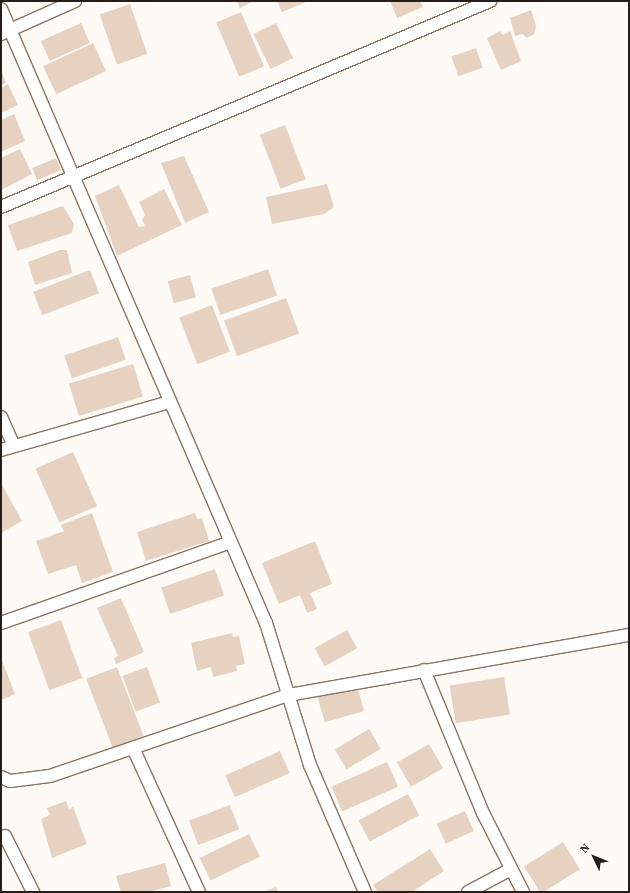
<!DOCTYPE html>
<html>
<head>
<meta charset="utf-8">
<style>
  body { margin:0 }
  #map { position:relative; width:630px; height:893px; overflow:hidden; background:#fefaf6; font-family:"Source Serif 4",serif }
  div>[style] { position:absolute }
  .building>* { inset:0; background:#e7d2c2; transform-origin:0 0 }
  .roads { filter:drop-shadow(1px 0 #887566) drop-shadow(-1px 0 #887566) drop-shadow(0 1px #887566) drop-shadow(0 -1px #887566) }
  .street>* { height:12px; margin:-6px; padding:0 6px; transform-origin:6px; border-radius:6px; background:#fff }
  span { translate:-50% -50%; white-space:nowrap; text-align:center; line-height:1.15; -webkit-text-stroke:3.5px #fefaf6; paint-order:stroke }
  .frame { position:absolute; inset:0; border:2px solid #261f19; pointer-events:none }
  .north { position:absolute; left:574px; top:837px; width:40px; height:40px; -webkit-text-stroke:3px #fefaf6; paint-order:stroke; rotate:313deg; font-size:11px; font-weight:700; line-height:16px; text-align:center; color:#261f19 }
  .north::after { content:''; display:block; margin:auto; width:14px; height:18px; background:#261f19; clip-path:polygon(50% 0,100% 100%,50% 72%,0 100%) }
</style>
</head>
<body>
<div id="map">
  <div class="building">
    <i style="clip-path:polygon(237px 1px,254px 1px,240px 8px)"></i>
    <i style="clip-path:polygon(277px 1px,308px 1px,282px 12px)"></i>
    <i style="clip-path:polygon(390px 1px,420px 1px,423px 7px,397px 18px)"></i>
    <i style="left:130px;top:4px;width:53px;height:32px;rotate:71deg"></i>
    <i style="clip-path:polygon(531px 10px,536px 26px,534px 34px,527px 38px,522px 34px,515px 36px,510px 18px)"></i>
    <i style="left:241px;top:12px;width:59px;height:27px;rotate:67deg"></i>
    <i style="left:81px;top:23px;width:22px;height:44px;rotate:66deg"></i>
    <i style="left:276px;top:23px;width:39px;height:25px;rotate:64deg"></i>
    <i style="clip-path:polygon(500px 31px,503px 35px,510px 31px,521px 61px,501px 70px,487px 38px)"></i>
    <i style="left:93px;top:43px;width:31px;height:55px;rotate:65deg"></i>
    <i style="left:476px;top:48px;width:21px;height:26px;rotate:71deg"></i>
    <i style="clip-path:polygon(1px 70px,6px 83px,1px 85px)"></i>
    <i style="clip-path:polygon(8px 84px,18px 105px,1px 113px,1px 88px)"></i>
    <i style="clip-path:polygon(14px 114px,25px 141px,1px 152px,1px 120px)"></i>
    <i style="left:285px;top:125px;width:58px;height:27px;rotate:69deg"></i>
    <i style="clip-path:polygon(20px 149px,32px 174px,1px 190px,1px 158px)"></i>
    <i style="clip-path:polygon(184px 156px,209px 212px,185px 223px,161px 163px)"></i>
    <i style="left:56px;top:158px;width:13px;height:26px;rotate:67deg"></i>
    <i style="clip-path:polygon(327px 184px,334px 207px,324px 214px,272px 224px,266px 197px)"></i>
    <i style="clip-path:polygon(119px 185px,139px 227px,145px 226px,142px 220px,145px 215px,139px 202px,164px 189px,182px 225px,117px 256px,95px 196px)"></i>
    <i style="clip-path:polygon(63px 206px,74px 224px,72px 233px,17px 251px,8px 225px)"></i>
    <i style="clip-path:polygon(60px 250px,67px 250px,72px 273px,35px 285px,28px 262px)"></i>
    <i style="left:268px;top:269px;width:28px;height:60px;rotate:71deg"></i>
    <i style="left:90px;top:270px;width:25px;height:61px;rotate:69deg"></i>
    <i style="left:190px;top:275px;width:23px;height:23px;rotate:75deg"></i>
    <i style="left:286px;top:298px;width:38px;height:66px;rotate:70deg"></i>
    <i style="left:212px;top:305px;width:50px;height:35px;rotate:69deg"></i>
    <i style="left:118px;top:337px;width:24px;height:57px;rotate:71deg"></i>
    <i style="left:133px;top:364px;width:34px;height:67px;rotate:73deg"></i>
    <i style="left:73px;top:452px;width:59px;height:41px;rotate:66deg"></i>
    <i style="clip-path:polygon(1px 483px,22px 521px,1px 533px)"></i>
    <i style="clip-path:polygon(92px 513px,113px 572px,82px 583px,76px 565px,48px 574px,36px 541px,64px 531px,61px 525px)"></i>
    <i style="clip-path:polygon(195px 513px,197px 519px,202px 518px,209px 541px,146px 561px,137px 532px)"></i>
    <i style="clip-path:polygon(315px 541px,332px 584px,310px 593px,317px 609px,307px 613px,300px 595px,279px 604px,262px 563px)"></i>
    <i style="left:215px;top:569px;width:28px;height:57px;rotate:71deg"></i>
    <i style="clip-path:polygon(121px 598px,144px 652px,116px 664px,114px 658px,118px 656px,97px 608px)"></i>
    <i style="left:61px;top:620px;width:62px;height:35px;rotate:70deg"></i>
    <i style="left:347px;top:630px;width:21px;height:37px;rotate:61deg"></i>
    <i style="clip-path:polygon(232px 633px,233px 637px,239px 636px,245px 664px,236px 666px,237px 671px,213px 677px,211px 667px,197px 671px,191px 643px)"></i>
    <i style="clip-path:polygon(1px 658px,15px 694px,1px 700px)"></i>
    <i style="left:117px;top:667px;width:74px;height:33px;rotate:69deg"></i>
    <i style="left:147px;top:667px;width:38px;height:26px;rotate:70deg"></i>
    <i style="left:504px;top:677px;width:38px;height:55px;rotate:81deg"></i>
    <i style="left:357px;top:686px;width:26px;height:41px;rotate:74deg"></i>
    <i style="left:369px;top:729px;width:23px;height:40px;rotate:59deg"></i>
    <i style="left:429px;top:744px;width:28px;height:37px;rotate:60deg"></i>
    <i style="left:280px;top:751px;width:24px;height:60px;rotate:66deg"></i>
    <i style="left:387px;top:762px;width:27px;height:61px;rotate:66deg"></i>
    <i style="left:408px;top:794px;width:24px;height:56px;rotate:62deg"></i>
    <i style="clip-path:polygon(66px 801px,69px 809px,73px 807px,87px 844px,52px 858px,41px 819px,50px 815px,47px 808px)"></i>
    <i style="left:230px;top:805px;width:26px;height:44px;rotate:69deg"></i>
    <i style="left:465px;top:811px;width:22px;height:31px;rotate:66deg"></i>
    <i style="left:249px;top:834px;width:25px;height:55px;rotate:64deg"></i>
    <i style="left:563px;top:842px;width:32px;height:46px;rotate:58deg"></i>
    <i style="clip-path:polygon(430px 849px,444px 871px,412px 892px,378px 892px,373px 885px)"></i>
    <i style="clip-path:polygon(165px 863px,171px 886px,149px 892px,121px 892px,116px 876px)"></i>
    <i style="clip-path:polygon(276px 887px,278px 892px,264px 892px)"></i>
  </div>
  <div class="roads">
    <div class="street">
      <i style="left:1px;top:9px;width:669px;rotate:66.66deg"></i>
      <i style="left:266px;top:623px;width:149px;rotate:72.8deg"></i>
      <i style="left:310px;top:765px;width:138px;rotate:66.6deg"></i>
      <i style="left:1px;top:34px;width:81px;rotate:-24deg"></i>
      <i style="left:1px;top:207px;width:531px;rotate:-22.84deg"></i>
      <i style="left:1px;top:417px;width:30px;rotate:66deg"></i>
      <i style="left:1px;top:450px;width:176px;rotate:-15.9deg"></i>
      <i style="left:1px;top:623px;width:244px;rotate:-19.4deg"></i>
      <i style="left:424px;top:670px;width:155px;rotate:67.6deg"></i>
      <i style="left:483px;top:813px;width:89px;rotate:63.1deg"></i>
      <i style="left:133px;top:748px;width:158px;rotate:65.4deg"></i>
      <i style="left:1px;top:777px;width:10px;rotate:24deg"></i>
      <i style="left:10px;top:781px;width:40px;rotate:-7.1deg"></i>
      <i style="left:50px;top:776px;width:251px;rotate:-18.8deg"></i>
      <i style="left:288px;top:695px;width:346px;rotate:-10deg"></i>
      <i style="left:5px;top:836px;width:63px;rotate:63.4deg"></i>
      <i style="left:468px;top:892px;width:49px;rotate:-28.1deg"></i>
    </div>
  </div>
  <div class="frame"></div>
  <div class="north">N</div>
</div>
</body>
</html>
